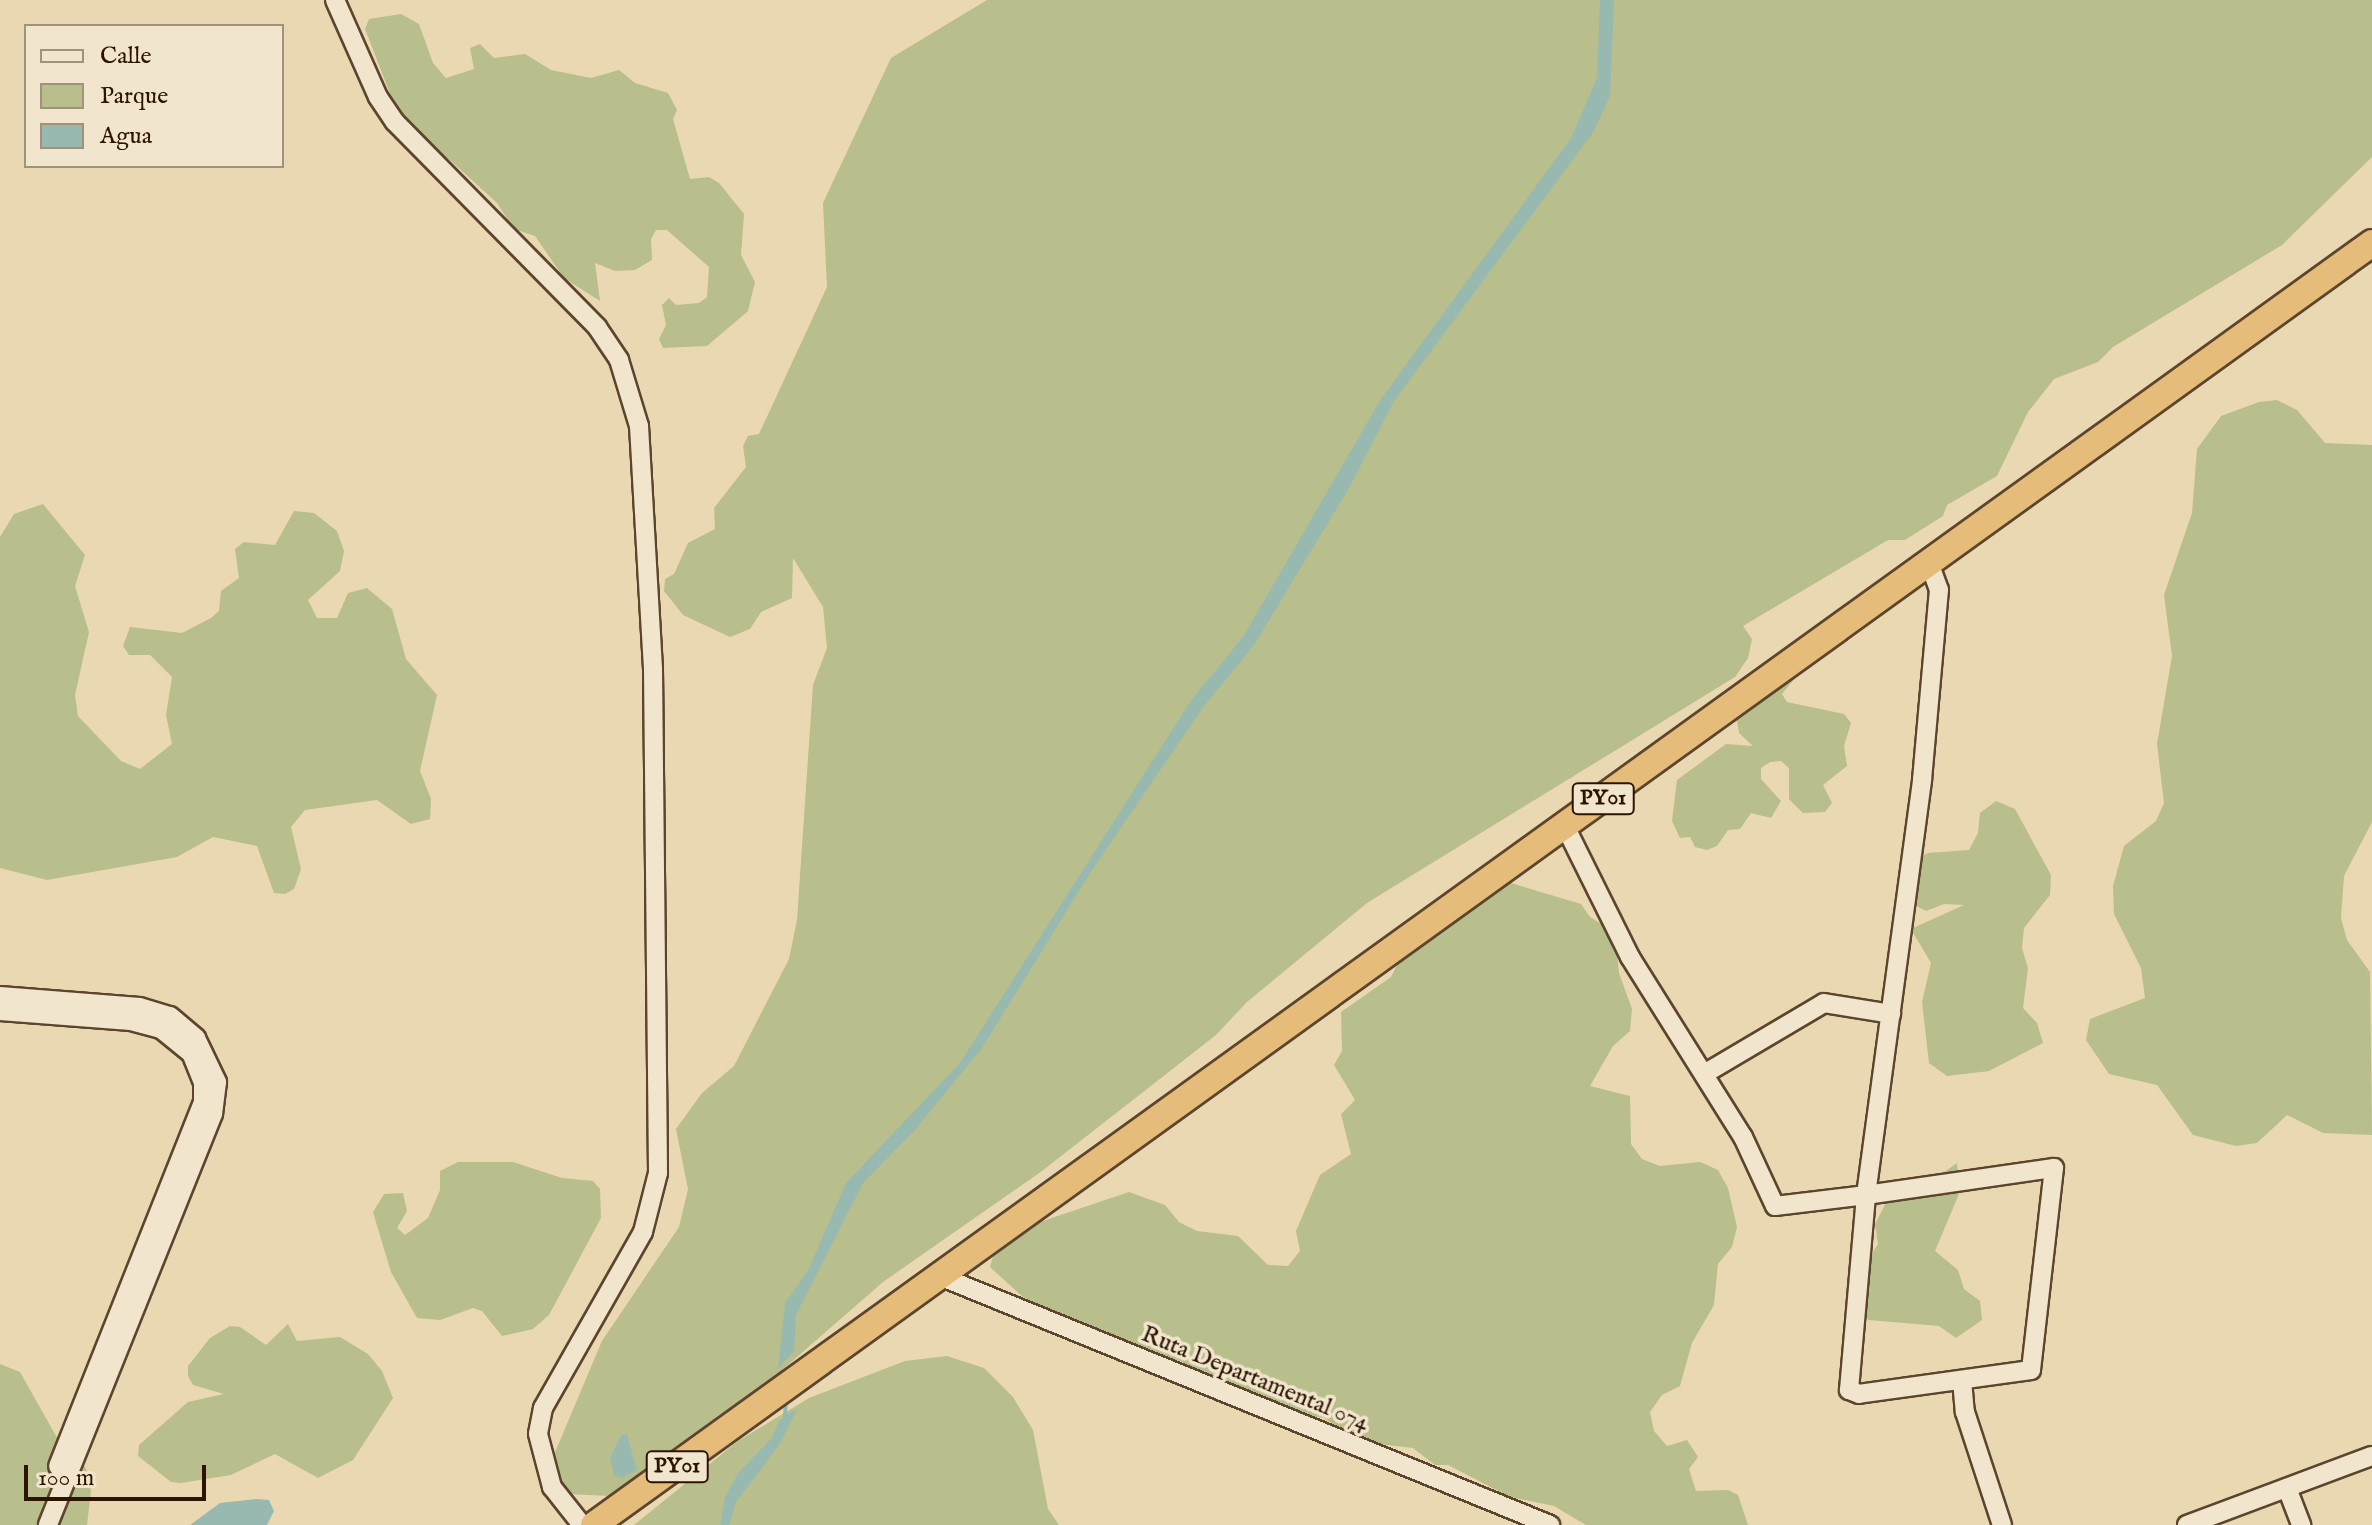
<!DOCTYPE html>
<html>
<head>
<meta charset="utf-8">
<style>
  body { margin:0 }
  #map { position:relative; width:2372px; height:1525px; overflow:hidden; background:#ead8b2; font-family:"IM FELL English",serif }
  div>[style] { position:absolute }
  .green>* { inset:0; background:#b8be8c }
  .water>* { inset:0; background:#98b9b0 }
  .stream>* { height:4px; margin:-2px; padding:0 2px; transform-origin:2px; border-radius:2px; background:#98b9b0 }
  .roads { filter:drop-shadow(2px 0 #5c452c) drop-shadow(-2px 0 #5c452c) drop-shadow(0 2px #5c452c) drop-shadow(0 -2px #5c452c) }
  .minor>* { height:18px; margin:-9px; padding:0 9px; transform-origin:9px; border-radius:9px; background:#f1e6cd }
  .highway>* { height:26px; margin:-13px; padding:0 13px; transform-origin:13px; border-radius:13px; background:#e5bc79 }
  span { translate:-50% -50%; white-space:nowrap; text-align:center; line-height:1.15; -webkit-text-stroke:7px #f1e6cd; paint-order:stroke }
  .shield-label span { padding:2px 6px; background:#f1e6cd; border:2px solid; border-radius:6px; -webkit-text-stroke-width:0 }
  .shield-label { font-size:22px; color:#2c1400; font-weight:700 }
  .street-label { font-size:24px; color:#2c1400 }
  .legend { position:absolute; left:24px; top:24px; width:260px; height:144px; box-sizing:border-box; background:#f1e6cd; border:2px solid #a2927b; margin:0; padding:10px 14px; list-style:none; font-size:24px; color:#2c1400 }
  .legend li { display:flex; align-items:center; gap:16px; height:40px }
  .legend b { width:40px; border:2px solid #a2927b }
  .scale { position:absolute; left:24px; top:1465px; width:182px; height:36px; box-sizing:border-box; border:4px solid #2c1400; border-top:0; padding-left:10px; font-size:24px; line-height:28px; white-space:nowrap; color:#2c1400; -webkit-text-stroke:6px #f1e6cd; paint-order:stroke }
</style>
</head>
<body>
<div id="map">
  <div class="green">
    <i style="clip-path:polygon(987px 0,2372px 0,2372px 157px,2282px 245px,2113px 347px,2098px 362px,2054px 379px,2028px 412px,1997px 476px,1947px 505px,1943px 516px,1905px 540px,1888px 540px,1743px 626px,1752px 639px,1748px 658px,1735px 677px,1367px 903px,1247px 1002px,1216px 1035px,1042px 1171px,883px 1282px,688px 1452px,611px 1496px,567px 1494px,553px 1457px,602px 1341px,679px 1227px,688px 1189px,676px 1129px,702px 1093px,734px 1066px,789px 959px,797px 920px,813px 685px,827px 648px,823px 607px,793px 558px,792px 598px,761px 612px,750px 629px,730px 637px,683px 615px,664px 591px,665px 579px,674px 574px,688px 543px,715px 529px,714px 508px,746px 467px,743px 446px,748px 436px,759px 434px,827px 287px,823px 203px,891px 58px)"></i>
    <i style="clip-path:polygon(401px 14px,419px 24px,433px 63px,446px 78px,474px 69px,470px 48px,480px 44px,494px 58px,525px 54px,551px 70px,591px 78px,619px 70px,635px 83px,668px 93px,677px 110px,673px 119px,690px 179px,709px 177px,719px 183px,744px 214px,741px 255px,755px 282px,748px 311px,707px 346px,663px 348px,659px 339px,666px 325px,662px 305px,669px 298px,676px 305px,699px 303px,707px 297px,709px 267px,667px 230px,656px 230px,651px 239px,652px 260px,635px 270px,615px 271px,595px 263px,600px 301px,564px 278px,535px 236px,514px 229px,497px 203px,450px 160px,405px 132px,365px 29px,369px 19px)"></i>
    <i style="clip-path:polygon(2277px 400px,2297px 410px,2325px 443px,2372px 445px,2372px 822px,2344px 876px,2341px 918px,2347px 940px,2370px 972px,2372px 1135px,2323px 1133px,2287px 1115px,2257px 1143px,2236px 1146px,2193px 1135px,2157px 1085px,2109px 1074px,2086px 1040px,2090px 1019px,2145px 998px,2141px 968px,2114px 914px,2113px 886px,2124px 846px,2156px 821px,2164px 803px,2157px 744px,2172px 656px,2164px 595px,2192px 513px,2197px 449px,2221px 416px,2259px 402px)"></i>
    <i style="clip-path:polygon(43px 504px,85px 555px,75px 586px,89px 632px,75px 695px,78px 716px,121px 761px,140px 769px,172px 744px,166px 715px,172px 677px,150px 655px,129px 655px,123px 646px,130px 627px,182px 633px,211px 618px,219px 611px,221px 591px,239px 578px,235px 549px,244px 542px,275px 545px,294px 511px,314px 513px,337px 531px,344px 551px,340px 571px,308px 600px,317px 618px,337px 618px,348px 593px,367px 588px,392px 609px,406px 659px,437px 695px,420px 771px,431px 799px,430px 819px,411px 824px,377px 800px,305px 810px,291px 827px,301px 869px,294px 889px,285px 894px,274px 893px,257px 846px,213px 837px,177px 857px,47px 880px,0 868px,0 537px,14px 514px)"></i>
    <i style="clip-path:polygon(1789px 670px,1795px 678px,1782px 694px,1787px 702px,1844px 714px,1851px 723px,1844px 746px,1847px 766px,1823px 785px,1832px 803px,1825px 812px,1803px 813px,1789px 799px,1789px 768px,1781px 761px,1770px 762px,1761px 768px,1761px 779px,1781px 801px,1771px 818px,1751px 813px,1740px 829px,1728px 830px,1717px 846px,1707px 850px,1695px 847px,1690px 837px,1680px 838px,1672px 821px,1677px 780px,1726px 744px,1753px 746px,1739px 733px,1736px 714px)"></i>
    <i style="clip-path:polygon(1996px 801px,2015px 809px,2051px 875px,2050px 895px,2024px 928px,2022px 948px,2028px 968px,2023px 1008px,2037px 1023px,2043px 1043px,1989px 1071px,1947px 1076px,1929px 1063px,1922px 1002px,1931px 963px,1911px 929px,1964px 905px,1944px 904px,1926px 911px,1907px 901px,1910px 863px,1928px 853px,1969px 850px,1978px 833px,1980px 813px)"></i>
    <i style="clip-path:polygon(1511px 883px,1581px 904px,1590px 917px,1615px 932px,1619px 973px,1632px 1009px,1630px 1031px,1613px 1046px,1590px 1086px,1630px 1096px,1631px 1144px,1642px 1159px,1660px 1166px,1700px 1162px,1718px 1170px,1728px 1188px,1737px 1227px,1732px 1247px,1718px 1264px,1714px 1305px,1692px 1343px,1680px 1386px,1662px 1395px,1650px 1412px,1654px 1431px,1667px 1446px,1687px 1440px,1698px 1457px,1689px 1469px,1696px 1491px,1728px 1490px,1738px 1495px,1748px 1525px,1586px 1525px,1554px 1506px,1510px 1497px,1448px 1465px,1435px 1465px,1413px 1448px,1361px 1442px,1324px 1418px,1295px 1413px,1198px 1376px,1181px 1361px,1118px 1348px,1023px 1297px,990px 1267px,996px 1246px,1034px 1224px,1129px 1192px,1165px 1205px,1179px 1222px,1197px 1231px,1238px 1236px,1268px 1265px,1288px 1266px,1300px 1251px,1296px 1231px,1320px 1175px,1351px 1154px,1341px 1114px,1355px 1100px,1334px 1065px,1342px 1051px,1341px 1012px,1391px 977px,1400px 959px,1451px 906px)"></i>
    <i style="clip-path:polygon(458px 1162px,513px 1162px,562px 1178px,593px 1181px,600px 1189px,601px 1218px,549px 1315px,533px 1329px,502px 1336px,482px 1311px,473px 1308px,440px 1320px,417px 1318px,391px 1272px,373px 1212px,384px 1194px,403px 1193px,407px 1211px,397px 1228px,405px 1235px,428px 1218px,440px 1190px,440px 1171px)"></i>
    <i style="clip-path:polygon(1957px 1163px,1959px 1194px,1935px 1251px,1958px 1270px,1964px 1289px,1980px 1301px,1982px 1320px,1956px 1338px,1939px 1326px,1868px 1320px,1861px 1302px,1867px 1262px,1878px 1244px,1875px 1224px,1890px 1195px,1940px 1175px)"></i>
    <i style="clip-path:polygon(288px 1324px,297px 1341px,340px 1337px,368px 1354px,382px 1371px,393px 1398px,353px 1460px,318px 1478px,275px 1454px,231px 1475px,181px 1483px,171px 1482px,138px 1456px,139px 1445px,188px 1402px,224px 1394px,193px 1385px,188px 1376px,188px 1366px,210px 1338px,230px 1326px,240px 1327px,266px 1345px)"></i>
    <i style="clip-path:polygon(947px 1356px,984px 1368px,1013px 1397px,1033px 1430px,1048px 1509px,1059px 1525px,634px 1525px,738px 1441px,809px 1398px,905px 1361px)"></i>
    <i style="clip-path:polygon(0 1364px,20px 1372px,60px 1443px,77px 1452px,87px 1471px,91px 1491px,87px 1525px,0 1525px)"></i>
  </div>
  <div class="water">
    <i style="clip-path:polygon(1600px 0,1614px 0,1610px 96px,1594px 131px,1394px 401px,1348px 490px,1254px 645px,1204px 706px,1090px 873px,982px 1048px,915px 1130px,863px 1183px,796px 1315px,794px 1351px,778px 1369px,785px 1303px,808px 1271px,846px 1183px,960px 1063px,1190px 702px,1243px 637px,1381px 399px,1571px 138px,1597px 78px)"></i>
    <i style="clip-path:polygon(798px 1408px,779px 1445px,736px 1502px,729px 1525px,720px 1525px,725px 1497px,739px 1472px,772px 1438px,779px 1421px)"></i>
    <i style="clip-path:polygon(622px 1434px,627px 1435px,637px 1470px,622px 1478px,614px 1475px,610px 1458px)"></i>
    <i style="clip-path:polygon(256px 1499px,269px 1500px,274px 1511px,267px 1525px,190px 1525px,220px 1503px)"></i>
  </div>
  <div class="stream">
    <i style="left:785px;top:1420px;width:23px;rotate:-88deg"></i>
  </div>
  <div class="roads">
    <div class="minor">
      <i style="left:335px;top:0;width:106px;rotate:66.1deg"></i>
      <i style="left:378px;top:97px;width:30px;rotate:56deg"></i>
      <i style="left:395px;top:122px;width:288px;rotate:45.4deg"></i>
      <i style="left:597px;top:327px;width:40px;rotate:56deg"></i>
      <i style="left:619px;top:360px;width:69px;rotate:73.1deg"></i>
      <i style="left:639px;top:426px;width:243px;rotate:86.7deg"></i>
      <i style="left:653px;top:669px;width:504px;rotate:89.43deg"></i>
      <i style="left:658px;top:1173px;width:61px;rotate:104.3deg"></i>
      <i style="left:643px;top:1232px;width:202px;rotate:119.6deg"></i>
      <i style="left:543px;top:1408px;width:26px;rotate:101deg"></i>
      <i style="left:538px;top:1434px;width:55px;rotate:75.2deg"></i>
      <i style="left:552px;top:1487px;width:48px;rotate:51.7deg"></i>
      <i style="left:1565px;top:826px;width:146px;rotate:63.6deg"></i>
      <i style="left:1630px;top:957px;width:213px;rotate:57.9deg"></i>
      <i style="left:1743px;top:1137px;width:76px;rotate:65.1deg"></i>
      <i style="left:1775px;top:1206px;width:92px;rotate:-6.9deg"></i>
      <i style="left:1866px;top:1195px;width:190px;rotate:-8.2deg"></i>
      <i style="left:2054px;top:1168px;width:203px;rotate:96.5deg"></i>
      <i style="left:2031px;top:1370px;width:174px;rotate:172.1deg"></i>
      <i style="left:1859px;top:1394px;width:11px;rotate:-158deg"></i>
      <i style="left:1849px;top:1390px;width:196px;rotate:-85deg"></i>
      <i style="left:1866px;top:1195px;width:419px;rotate:-82.3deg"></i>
      <i style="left:1922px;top:780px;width:191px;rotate:-84.9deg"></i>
      <i style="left:1939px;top:590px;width:29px;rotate:-110deg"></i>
      <i style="left:0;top:996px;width:140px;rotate:4.5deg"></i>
      <i style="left:140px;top:1007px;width:31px;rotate:17deg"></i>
      <i style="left:170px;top:1016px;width:34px;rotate:40deg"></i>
      <i style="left:196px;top:1038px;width:49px;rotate:64.5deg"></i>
      <i style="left:217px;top:1082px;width:32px;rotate:97deg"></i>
      <i style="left:213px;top:1114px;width:443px;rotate:111.9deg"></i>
      <i style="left:0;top:1011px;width:131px;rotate:4.4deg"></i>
      <i style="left:131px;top:1021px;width:31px;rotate:15deg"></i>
      <i style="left:161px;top:1029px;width:38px;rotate:39deg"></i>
      <i style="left:191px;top:1053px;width:32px;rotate:68deg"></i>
      <i style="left:203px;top:1083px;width:19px;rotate:90deg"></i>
      <i style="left:203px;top:1102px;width:392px;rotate:111.7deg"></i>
      <i style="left:1704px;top:1074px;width:139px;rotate:-30.6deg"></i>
      <i style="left:1824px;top:1003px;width:68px;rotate:9.3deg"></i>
      <i style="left:942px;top:1277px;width:657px;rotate:22.19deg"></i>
      <i style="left:1962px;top:1380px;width:32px;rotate:85deg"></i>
      <i style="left:1965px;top:1412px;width:119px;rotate:71.9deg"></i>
      <i style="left:2287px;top:1488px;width:40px;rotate:69deg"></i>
      <i style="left:2187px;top:1525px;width:197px;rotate:-20.5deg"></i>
    </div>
    <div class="highway">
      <i style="left:594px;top:1525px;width:2192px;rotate:-35.79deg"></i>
    </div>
  </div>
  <div class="shield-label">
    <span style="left:1603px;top:799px">PY01</span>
    <span style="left:677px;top:1467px">PY01</span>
  </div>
  <div class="street-label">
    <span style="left:1255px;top:1379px;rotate:22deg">Ruta Departamental 074</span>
  </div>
  <ul class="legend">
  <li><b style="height:10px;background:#f1e6cd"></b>Calle</li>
  <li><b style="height:22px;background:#b8be8c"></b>Parque</li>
  <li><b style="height:22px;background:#98b9b0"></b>Agua</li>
  </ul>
  <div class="scale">100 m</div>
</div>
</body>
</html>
